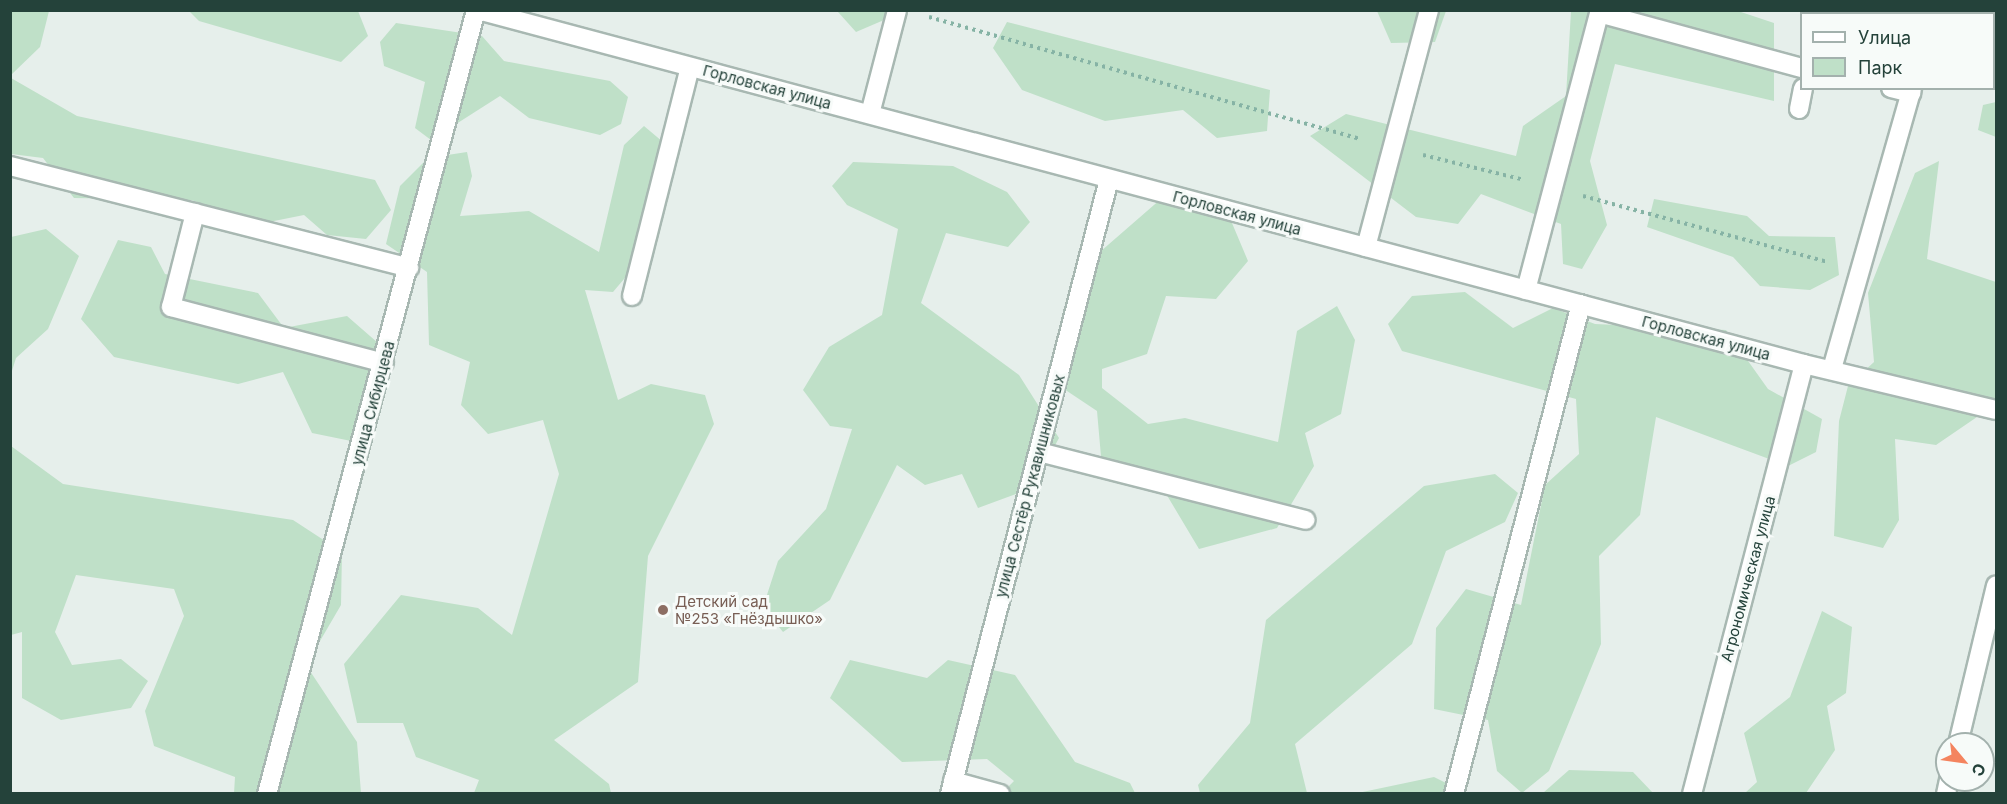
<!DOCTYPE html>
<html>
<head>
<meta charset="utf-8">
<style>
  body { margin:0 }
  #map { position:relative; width:2007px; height:804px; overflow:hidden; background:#e6efeb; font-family:Inter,sans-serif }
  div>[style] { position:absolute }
  .green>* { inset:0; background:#bfe0c8 }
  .path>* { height:4px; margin-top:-2px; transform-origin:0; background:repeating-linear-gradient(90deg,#86b3a5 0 3px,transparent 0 7.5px) }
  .roads { filter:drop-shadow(2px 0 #a8b8b2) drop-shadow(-2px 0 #a8b8b2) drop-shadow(0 2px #a8b8b2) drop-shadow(0 -2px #a8b8b2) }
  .lane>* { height:18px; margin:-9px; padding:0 9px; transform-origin:9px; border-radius:9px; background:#fff }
  .street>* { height:18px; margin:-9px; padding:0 9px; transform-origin:9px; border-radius:9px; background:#fff }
  .dots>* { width:16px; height:16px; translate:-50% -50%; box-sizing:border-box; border:3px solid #f7fbf9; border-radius:50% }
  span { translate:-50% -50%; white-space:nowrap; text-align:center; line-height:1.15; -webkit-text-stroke:6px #f7fbf9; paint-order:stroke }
  .street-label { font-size:15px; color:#24423a }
  .education-label { font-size:15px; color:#785e54 }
  .left { translate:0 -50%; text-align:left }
  .frame { position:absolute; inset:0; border:12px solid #24423a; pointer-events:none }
  .legend { position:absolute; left:1800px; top:12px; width:195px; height:78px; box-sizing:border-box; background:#f7fbf9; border:2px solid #a3b1ad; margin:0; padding:8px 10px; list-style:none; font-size:18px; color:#24423a }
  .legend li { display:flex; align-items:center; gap:12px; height:30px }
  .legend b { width:30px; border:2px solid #a3b1ad }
  .north { position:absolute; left:1935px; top:732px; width:60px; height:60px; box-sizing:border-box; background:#f7fbf9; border:2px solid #a3b1ad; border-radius:50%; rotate:119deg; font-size:16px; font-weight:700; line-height:24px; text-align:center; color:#24423a }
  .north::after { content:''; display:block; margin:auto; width:21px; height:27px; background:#f4845f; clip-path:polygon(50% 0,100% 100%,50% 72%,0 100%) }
</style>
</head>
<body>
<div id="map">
  <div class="green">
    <i style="clip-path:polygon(11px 10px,49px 11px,40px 47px,11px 75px)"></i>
    <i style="clip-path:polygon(189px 11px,358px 11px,368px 36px,341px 62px,199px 21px)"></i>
    <i style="clip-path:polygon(890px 11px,891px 17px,856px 32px,838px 12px)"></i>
    <i style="clip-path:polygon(1377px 11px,1446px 11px,1435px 42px,1391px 43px)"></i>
    <i style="clip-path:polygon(1571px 11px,1738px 11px,1774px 23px,1774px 101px,1615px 64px,1590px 161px,1607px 225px,1582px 269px,1563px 264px,1561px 224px,1481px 194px,1458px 224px,1416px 217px,1310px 136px,1346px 114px,1516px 156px,1523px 126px,1566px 96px)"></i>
    <i style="clip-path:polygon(1007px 22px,1270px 90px,1267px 131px,1217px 138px,1183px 110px,1105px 121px,1022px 90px,993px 48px)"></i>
    <i style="clip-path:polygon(396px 23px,482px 36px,504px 61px,610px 81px,628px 97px,621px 124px,600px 135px,529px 118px,500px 96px,431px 140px,415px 128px,425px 82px,384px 66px,380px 42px)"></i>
    <i style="clip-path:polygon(11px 78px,77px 116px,375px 180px,391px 210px,366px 239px,327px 235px,304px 215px,264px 223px,191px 200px,74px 198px,43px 158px,11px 154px)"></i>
    <i style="clip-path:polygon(1996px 102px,1996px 137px,1978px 130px,1983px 105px)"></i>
    <i style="clip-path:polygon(644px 126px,676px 153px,647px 195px,652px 246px,613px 292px,585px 290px,618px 400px,651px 384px,705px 395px,714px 424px,648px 556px,638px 682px,554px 740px,609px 784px,611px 793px,474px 793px,479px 780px,416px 757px,403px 723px,357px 723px,344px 664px,401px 595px,478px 608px,512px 635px,559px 474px,543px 420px,488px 434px,461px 405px,470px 362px,429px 345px,427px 272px,386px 244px,400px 186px,428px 158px,467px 152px,472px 176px,460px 216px,529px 211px,599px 252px,624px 145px)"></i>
    <i style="clip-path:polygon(1939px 161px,1927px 259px,1996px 282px,1996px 404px,1936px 445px,1895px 439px,1899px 520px,1883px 548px,1834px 536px,1839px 421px,1848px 386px,1874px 362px,1868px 293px,1915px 173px)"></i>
    <i style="clip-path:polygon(853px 162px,953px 166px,1007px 192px,1030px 222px,1008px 247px,946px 233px,921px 303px,1019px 375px,1059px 438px,1032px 488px,978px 508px,962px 474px,925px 485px,897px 465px,830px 600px,783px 632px,763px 607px,778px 561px,826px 509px,852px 429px,830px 426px,803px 390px,829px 347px,882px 315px,898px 229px,847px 205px,832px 186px)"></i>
    <i style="clip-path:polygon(1162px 198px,1229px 216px,1248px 261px,1216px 299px,1166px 296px,1147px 354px,1102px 369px,1102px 388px,1148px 424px,1185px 418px,1278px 442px,1297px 331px,1337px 306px,1355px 340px,1341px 414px,1305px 433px,1314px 466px,1277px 528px,1199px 549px,1165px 492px,1103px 479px,1097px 411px,1061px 387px,1093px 258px)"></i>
    <i style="clip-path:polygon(1654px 199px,1747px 216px,1769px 236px,1835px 237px,1839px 275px,1810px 290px,1760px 286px,1733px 257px,1647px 227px)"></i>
    <i style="clip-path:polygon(46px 229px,79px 256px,48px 329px,16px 358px,11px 374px,11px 237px)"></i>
    <i style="clip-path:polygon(118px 240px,151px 247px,165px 274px,258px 293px,284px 328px,347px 316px,393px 356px,376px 417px,356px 442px,312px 433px,283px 372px,238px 384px,114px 357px,81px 319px)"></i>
    <i style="clip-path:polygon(1465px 292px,1513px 328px,1553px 308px,1595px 324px,1726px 330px,1768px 389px,1822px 419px,1816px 452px,1788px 466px,1656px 417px,1640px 515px,1599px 556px,1601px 644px,1549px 771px,1522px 793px,1497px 771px,1488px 720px,1434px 709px,1436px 628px,1466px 589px,1521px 605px,1545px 485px,1579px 454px,1576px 399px,1402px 351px,1388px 324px,1412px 296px)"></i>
    <i style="clip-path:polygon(11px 446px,63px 484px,293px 520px,342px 552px,341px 605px,306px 665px,357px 742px,361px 793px,234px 793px,235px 777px,154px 746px,145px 711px,184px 616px,174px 589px,76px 575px,55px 632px,72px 665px,121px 659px,148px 681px,131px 708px,61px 720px,22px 698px,22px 632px,11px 635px)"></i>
    <i style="clip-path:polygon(1495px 474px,1518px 493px,1505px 522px,1446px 551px,1412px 644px,1295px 744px,1307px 793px,1200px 793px,1198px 785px,1250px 723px,1266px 620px,1424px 486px)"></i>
    <i style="clip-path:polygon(1822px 611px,1852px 627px,1846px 693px,1827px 706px,1835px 750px,1806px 793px,1745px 793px,1757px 782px,1744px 733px,1790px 697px)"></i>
    <i style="clip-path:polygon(850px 660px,927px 678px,948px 660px,1015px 675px,1075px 762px,1130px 783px,1135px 793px,1002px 793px,1014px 781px,987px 759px,902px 762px,830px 698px)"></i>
    <i style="clip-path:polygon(1569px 770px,1633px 772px,1653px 793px,1543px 793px)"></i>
    <i style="clip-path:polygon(1434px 777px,1466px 793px,1353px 794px)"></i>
  </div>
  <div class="path">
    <i style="left:929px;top:17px;width:449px;rotate:15.8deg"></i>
    <i style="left:1423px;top:155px;width:101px;rotate:13.8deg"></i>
    <i style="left:1583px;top:196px;width:254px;rotate:15.1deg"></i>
  </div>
  <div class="roads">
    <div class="lane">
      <i style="left:1599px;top:13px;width:210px;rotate:15.2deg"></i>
      <i style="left:1822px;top:14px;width:4px;rotate:-76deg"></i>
      <i style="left:1891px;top:88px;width:21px;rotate:14deg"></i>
      <i style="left:1799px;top:109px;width:21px;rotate:-79deg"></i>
      <i style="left:10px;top:166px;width:412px;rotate:14.3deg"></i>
      <i style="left:195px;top:213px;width:97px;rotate:104.3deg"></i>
      <i style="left:171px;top:307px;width:220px;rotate:14.7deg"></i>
      <i style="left:1366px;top:247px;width:245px;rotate:-75.1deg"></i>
      <i style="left:1526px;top:290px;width:290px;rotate:-75.2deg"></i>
      <i style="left:632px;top:296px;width:236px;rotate:-75.8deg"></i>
      <i style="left:1039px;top:452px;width:275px;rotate:14.3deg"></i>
      <i style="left:1958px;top:744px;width:163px;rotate:-76.5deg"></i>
      <i style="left:953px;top:781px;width:49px;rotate:15.5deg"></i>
      <i style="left:1454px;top:794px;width:506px;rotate:-75.47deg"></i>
      <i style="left:1946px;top:794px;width:14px;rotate:-78deg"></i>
    </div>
    <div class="street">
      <i style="left:478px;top:10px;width:1372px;rotate:14.95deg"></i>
      <i style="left:1804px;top:364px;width:197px;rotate:13.5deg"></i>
      <i style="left:1930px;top:14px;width:4px;rotate:-76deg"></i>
      <i style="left:870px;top:114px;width:107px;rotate:-75.4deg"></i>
      <i style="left:1832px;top:369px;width:292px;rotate:-74.1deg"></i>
      <i style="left:267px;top:794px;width:811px;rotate:-75.07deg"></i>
      <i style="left:950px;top:794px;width:635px;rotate:-75.5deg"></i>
      <i style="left:1692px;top:794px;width:444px;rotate:-75.4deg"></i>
    </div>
  </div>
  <div class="dots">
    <i style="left:663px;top:610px;background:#8d6e63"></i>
  </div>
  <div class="street-label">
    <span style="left:767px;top:87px;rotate:15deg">Горловская улица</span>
    <span style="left:1237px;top:213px;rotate:15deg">Горловская улица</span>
    <span style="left:1706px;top:338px;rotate:15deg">Горловская улица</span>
    <span style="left:373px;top:403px;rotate:-75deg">улица Сибирцева</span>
    <span style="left:1030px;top:486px;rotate:-75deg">улица Сестёр Рукавишниковых</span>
    <span style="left:1748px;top:579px;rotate:-75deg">Агрономическая улица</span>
  </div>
  <div class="education-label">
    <span class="left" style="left:675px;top:610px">Детский сад<br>№253 «Гнёздышко»</span>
  </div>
  <div class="frame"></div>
  <ul class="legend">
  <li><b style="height:8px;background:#fff"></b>Улица</li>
  <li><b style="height:16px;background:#bfe0c8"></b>Парк</li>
  </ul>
  <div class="north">С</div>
</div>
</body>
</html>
